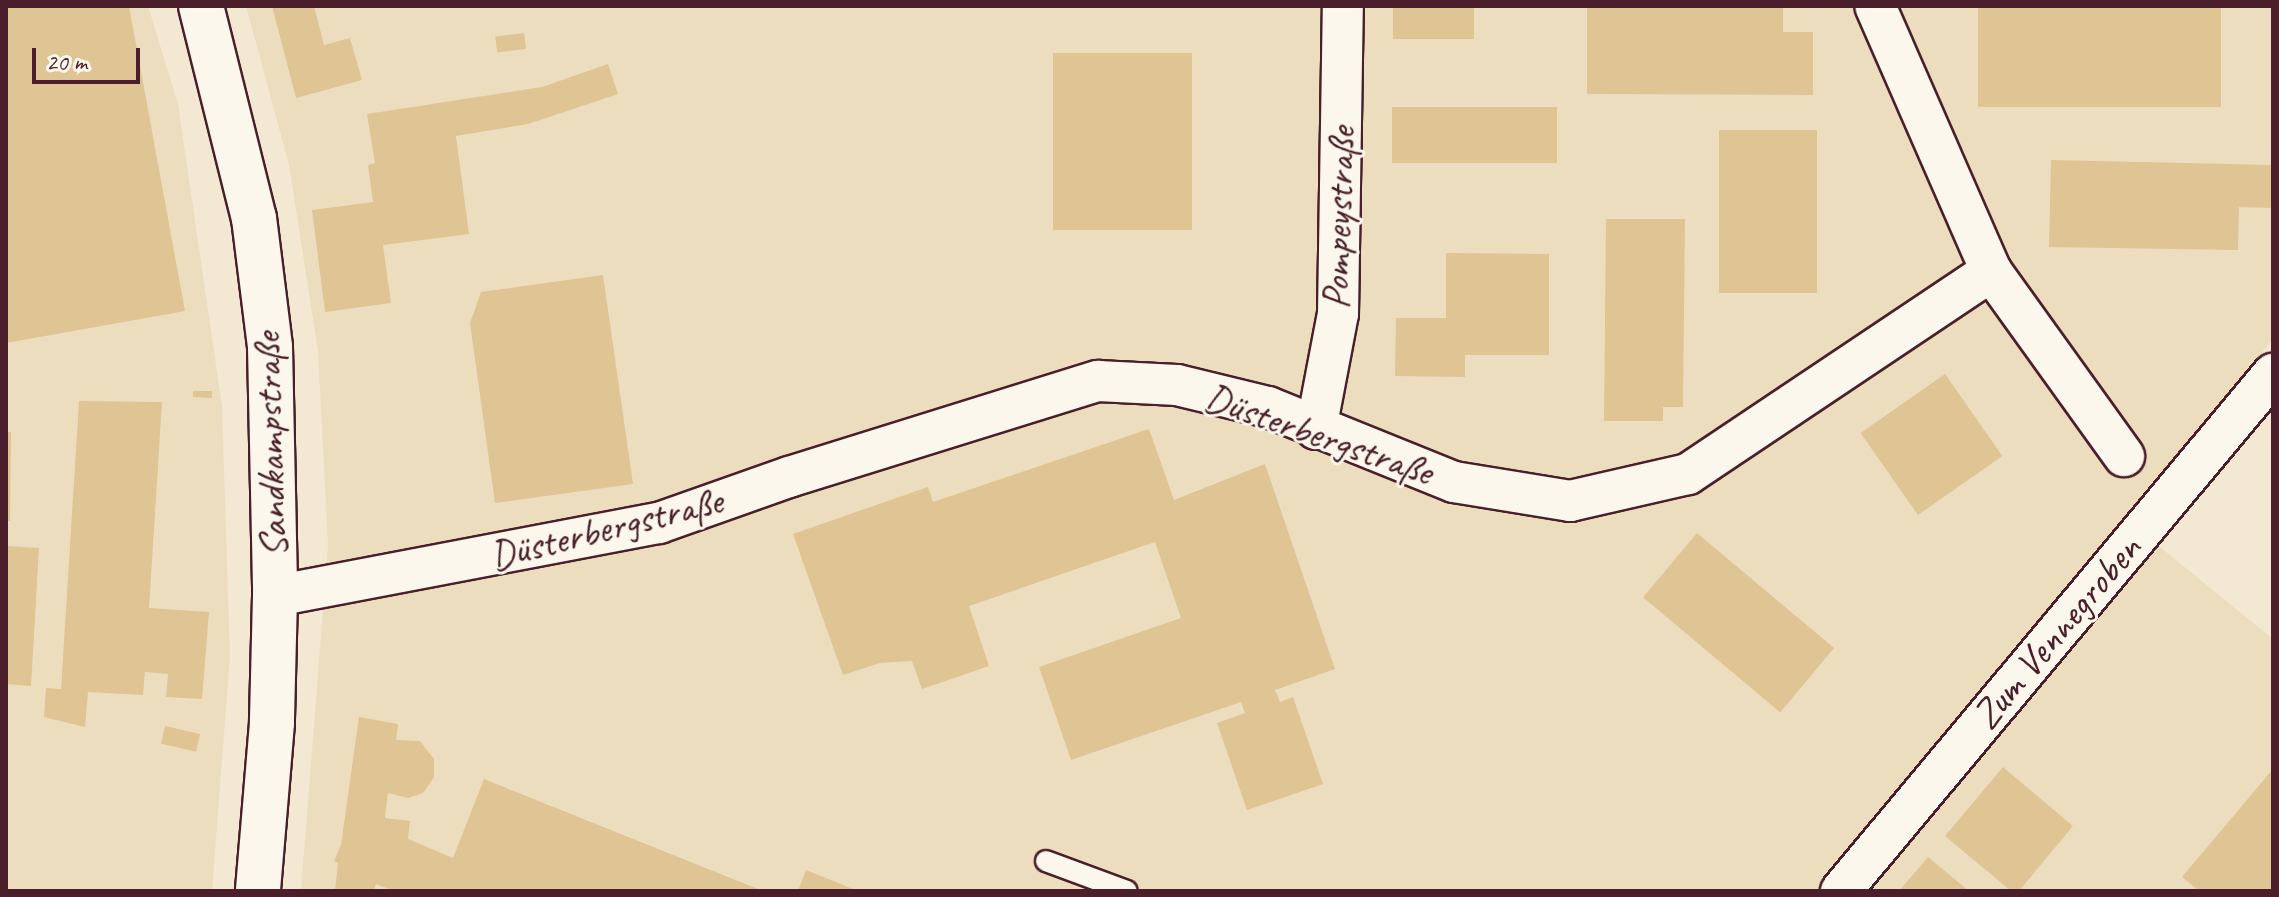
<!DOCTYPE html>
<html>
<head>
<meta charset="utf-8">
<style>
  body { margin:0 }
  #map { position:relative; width:2279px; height:897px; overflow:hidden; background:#f3e8d2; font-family:Caveat,sans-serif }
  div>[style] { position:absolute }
  .built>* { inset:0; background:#edddbf }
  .building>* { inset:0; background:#dfc494; transform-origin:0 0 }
  .roads { filter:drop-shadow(2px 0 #4a1f2b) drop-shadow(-2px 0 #4a1f2b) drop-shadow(0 2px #4a1f2b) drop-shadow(0 -2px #4a1f2b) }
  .lane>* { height:20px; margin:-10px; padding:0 10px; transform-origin:10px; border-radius:10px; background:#fbf7ec }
  .street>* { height:40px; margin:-20px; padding:0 20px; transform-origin:20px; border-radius:20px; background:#fbf7ec }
  .secondary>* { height:44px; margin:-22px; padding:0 22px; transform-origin:22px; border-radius:22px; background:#fbf7ec }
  span { translate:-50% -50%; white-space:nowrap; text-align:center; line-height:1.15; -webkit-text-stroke:6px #fbf7ec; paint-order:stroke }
  .street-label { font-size:40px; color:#4a1f2b }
  .frame { position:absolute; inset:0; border:8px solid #4a1f2b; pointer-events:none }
  .scale { position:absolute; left:32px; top:48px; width:108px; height:36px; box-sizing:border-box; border:4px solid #4a1f2b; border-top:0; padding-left:10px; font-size:24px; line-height:28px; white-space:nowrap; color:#4a1f2b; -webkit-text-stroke:6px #fbf7ec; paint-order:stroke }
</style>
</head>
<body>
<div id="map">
  <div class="built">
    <i style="clip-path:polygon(6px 6px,148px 6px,178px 104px,222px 406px,230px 656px,212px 891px,6px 891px)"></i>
    <i style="clip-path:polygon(246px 6px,2273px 6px,2273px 339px,1824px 891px,301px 891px,328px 545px,318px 351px,289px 165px)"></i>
    <i style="clip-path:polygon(2155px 543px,2273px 639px,2273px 891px,1866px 891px)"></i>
  </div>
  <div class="building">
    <i style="clip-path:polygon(6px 6px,129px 6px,185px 311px,6px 343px)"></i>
    <i style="clip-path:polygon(272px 6px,314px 6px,324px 45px,350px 38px,362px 80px,296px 98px)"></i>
    <i style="left:1393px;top:6px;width:81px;height:33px"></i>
    <i style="clip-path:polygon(1587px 6px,1783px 6px,1783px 32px,1813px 32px,1813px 95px,1587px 94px)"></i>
    <i style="left:1978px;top:6px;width:243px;height:101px"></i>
    <i style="left:524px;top:33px;width:16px;height:29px;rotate:83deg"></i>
    <i style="left:1053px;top:53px;width:139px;height:177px"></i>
    <i style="clip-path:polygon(608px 64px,618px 94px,528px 124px,456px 136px,469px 234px,383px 245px,391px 303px,325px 312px,312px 210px,373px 202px,368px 165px,375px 163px,367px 114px,542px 87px)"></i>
    <i style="left:1392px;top:107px;width:165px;height:56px"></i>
    <i style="left:1719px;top:130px;width:98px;height:163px"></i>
    <i style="clip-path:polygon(2051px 160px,2273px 165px,2273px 208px,2239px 207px,2238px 250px,2049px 247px)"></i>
    <i style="clip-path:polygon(1606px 219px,1685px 219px,1683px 407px,1663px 407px,1663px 421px,1604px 421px)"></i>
    <i style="clip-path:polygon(1446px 253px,1549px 254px,1549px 355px,1465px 355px,1465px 377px,1395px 376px,1396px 318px,1446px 318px)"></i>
    <i style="clip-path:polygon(603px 275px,633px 484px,495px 503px,470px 323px,481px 292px)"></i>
    <i style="left:1945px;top:374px;width:100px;height:103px;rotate:55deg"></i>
    <i style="clip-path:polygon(193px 391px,212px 391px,212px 398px,193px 397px)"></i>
    <i style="clip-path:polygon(79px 401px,162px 402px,149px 608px,209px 612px,202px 699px,166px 697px,168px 674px,145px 672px,143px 695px,88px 692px,85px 727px,44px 717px,46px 688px,61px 689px)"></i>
    <i style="clip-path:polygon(1149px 429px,1174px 500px,1265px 464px,1335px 669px,1275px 690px,1280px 702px,1293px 697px,1323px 784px,1247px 810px,1217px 723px,1245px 713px,1241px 702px,1071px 760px,1039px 667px,1181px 618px,1155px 542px,969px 606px,989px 666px,922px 689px,912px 661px,880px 663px,843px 675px,793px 534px,928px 487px,933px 502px)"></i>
    <i style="clip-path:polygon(6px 432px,11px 432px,10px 521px,6px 521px)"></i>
    <i style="left:1697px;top:533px;width:179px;height:84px;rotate:40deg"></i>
    <i style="clip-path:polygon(6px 546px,39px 548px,31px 686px,6px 684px)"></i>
    <i style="clip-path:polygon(359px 717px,398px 724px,396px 740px,420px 741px,434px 759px,434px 777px,423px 793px,408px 798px,388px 793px,385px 818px,410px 821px,408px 839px,453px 858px,484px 779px,763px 891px,394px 891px,376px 884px,374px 891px,335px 891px,338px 863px,334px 861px,341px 845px)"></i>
    <i style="left:165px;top:726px;width:36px;height:18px;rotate:13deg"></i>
    <i style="clip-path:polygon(2003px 767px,2073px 826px,2019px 891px,2011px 891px,1945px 836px)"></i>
    <i style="clip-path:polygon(2273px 769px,2273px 891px,2199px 891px,2182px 877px)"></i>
    <i style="clip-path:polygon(1928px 857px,1969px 891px,1899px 891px)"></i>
    <i style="clip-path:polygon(806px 870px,858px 891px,798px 891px)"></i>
  </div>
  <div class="roads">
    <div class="lane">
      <i style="left:1046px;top:861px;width:86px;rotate:20.3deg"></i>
    </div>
    <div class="street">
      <i style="left:1991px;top:271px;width:228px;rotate:54.3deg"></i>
      <i style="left:1316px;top:429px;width:117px;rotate:-79.2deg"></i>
      <i style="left:1338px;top:314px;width:308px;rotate:-89.1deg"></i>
      <i style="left:275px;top:596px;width:391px;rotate:-10.8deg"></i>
      <i style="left:659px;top:523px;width:138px;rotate:-19.5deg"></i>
      <i style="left:789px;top:477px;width:324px;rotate:-17.3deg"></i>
      <i style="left:1098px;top:381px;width:79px;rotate:2.9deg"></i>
      <i style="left:1177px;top:385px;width:94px;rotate:13.6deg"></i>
      <i style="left:1268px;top:407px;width:201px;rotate:22deg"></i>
      <i style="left:1454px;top:482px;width:118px;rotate:9.3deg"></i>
      <i style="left:1570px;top:501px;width:121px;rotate:-12.9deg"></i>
      <i style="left:1688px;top:474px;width:365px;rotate:-33.8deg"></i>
      <i style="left:1991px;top:271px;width:289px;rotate:-113.6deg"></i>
      <i style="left:1841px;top:891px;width:674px;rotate:-50.12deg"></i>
    </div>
    <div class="secondary">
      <i style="left:201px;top:6px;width:219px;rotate:76deg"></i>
      <i style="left:254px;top:218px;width:130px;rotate:82.9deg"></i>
      <i style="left:270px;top:347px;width:249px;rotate:88.8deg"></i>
      <i style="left:275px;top:596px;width:127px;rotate:91.4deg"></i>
      <i style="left:272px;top:723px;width:169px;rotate:94.8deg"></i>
    </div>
  </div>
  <div class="street-label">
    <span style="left:1338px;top:218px;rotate:-88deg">Pompeystraße</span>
    <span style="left:1319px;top:434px;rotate:19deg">Düsterbergstraße</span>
    <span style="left:270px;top:445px;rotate:-92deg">Sandkampstraße</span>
    <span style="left:606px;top:528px;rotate:-14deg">Düsterbergstraße</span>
    <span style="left:2056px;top:632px;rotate:-50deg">Zum Vennegroben</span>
  </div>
  <div class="frame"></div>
  <div class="scale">20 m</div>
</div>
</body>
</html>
